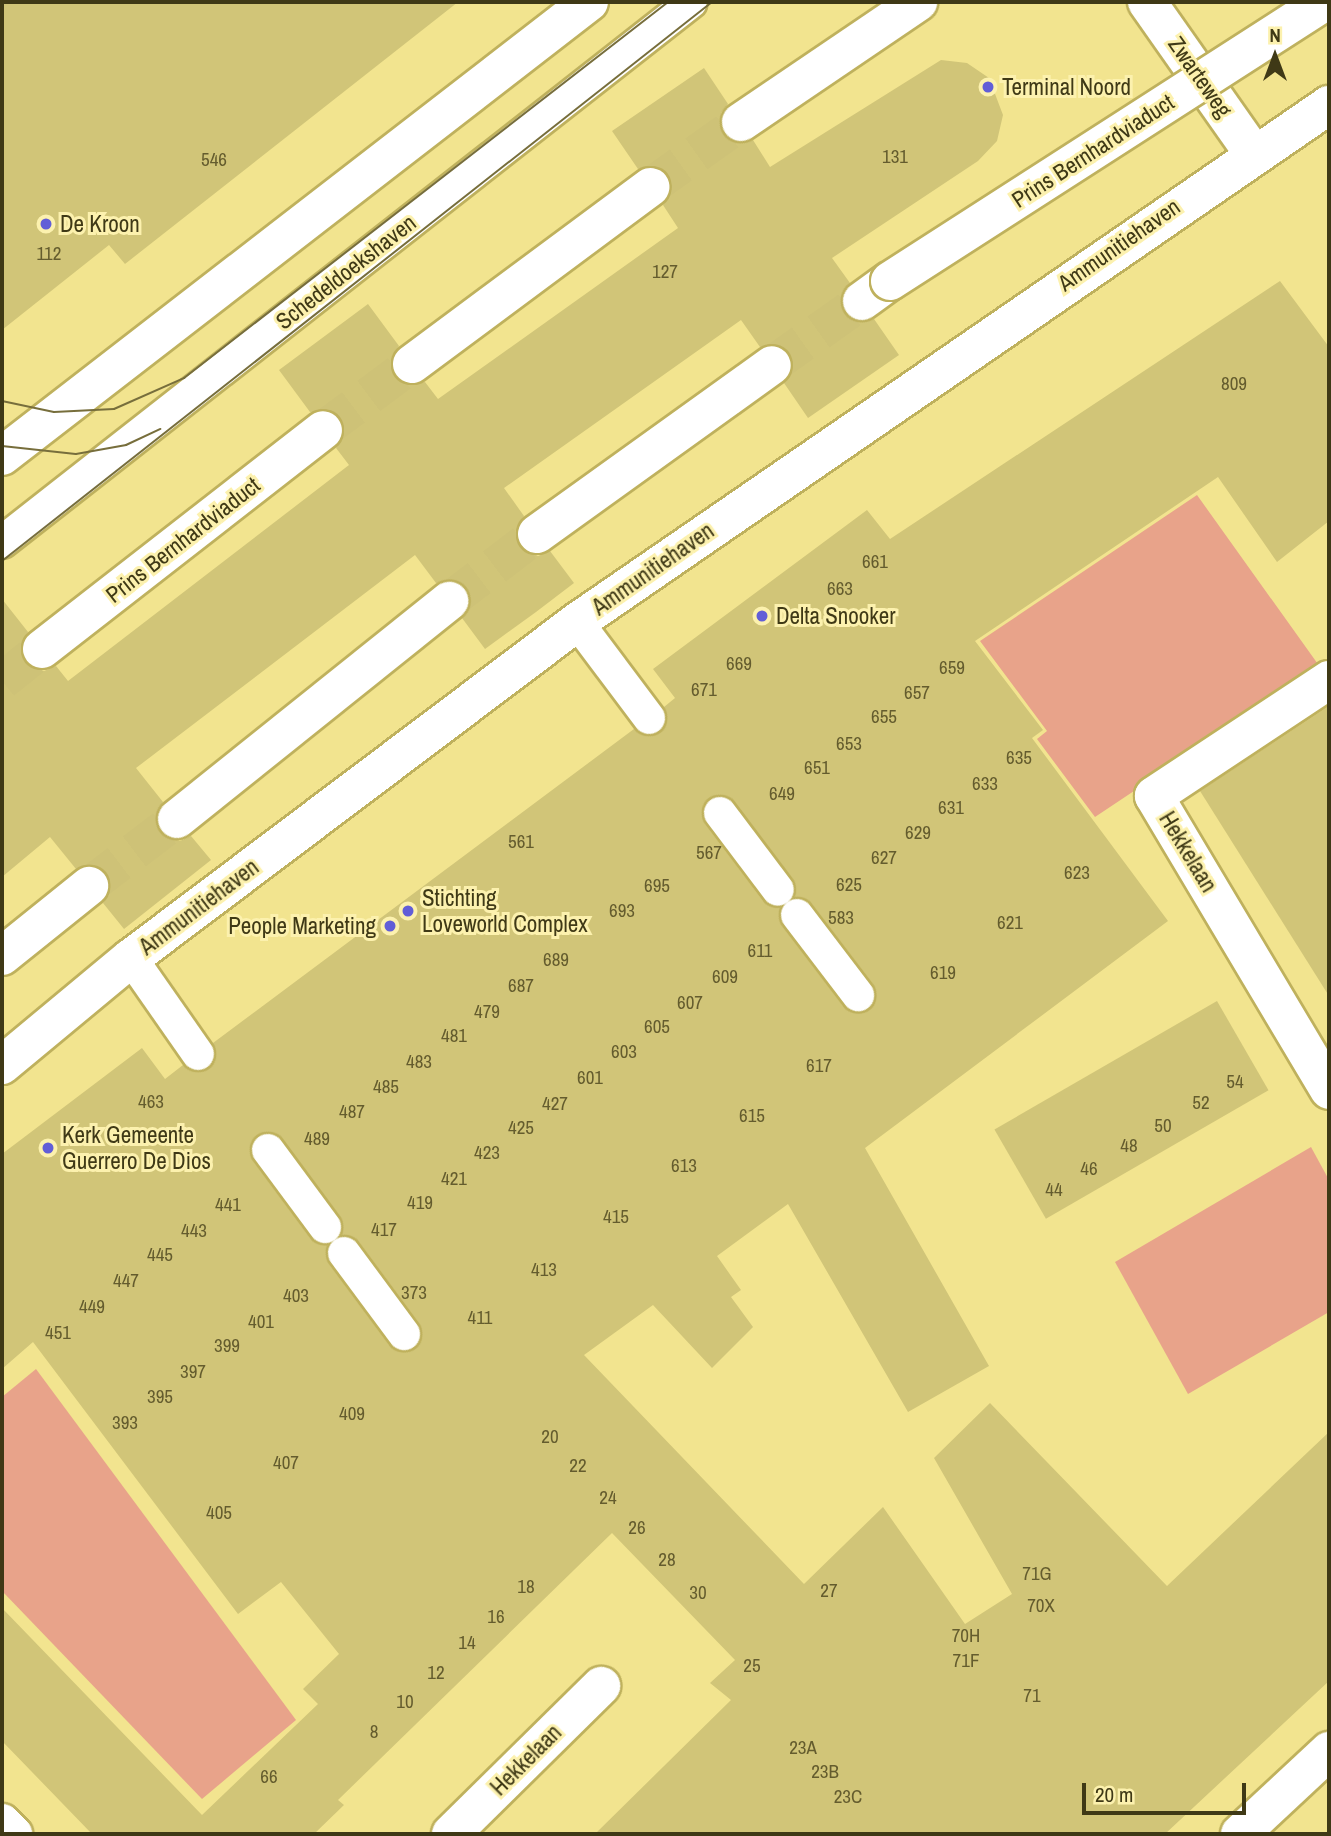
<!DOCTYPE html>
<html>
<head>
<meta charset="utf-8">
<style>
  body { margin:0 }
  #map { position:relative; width:1331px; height:1836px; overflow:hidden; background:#f2e48f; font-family:"Archivo Narrow",sans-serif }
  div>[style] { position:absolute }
  .green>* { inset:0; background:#e8a38a }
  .pier>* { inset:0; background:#f2e48f }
  .building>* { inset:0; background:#d1c578; transform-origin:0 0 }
  .secondary-tunnel>* { height:38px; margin-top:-19px; transform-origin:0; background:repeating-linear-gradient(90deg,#cec277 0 38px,transparent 0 57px) }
  .roads { filter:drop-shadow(2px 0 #bfb15d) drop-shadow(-2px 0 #bfb15d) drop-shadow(0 2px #bfb15d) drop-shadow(0 -2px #bfb15d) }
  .lane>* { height:32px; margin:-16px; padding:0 16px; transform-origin:16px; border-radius:16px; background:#fff }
  .street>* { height:38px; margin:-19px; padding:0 19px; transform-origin:19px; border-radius:19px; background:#fff }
  .secondary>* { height:38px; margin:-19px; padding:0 19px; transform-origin:19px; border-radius:19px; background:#fff }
  .tram>* { height:2px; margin:-1px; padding:0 1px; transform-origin:1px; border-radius:1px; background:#776e3c }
  .bridges { filter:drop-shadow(2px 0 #bfb15d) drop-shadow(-2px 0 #bfb15d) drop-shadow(0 2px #bfb15d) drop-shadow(0 -2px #bfb15d) }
  .secondary-bridge>* { height:38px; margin:-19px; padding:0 19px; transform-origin:19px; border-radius:19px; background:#fff }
  .dots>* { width:19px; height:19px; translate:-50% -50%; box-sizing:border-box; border:4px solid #fcf1ae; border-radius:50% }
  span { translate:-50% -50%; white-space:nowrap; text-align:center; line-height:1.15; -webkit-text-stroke:6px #fcf1ae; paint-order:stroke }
  .number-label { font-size:19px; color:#645c2e }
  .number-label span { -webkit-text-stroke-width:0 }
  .street-label { font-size:23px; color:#3f3916 }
  .poi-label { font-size:23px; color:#3f3916 }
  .left { translate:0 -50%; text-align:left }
  .right { translate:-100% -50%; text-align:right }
  .frame { position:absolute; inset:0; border:4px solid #3f3916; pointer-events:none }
  .north { position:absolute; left:1240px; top:21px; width:70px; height:70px; -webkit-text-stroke:5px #fcf1ae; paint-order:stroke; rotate:0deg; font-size:19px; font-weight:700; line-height:28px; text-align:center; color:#3f3916 }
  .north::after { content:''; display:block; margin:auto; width:24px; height:32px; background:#3f3916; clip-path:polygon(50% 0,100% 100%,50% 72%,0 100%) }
  .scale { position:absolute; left:1082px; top:1783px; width:164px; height:32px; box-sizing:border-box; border:4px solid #3f3916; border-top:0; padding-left:9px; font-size:21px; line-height:24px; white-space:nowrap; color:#3f3916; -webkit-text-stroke:5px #fcf1ae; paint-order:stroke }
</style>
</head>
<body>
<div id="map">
  <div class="green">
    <i style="clip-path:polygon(1197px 495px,1320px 667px,1095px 817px,1037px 739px,1047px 731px,980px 641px)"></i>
    <i style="clip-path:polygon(1311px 1147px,1329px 1180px,1329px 1312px,1188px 1394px,1115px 1262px)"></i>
    <i style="clip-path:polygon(36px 1369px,296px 1720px,202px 1799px,2px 1591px,2px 1397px)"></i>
  </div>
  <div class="pier">
    <i style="clip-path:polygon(1205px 2px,1314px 2px,1329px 21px,1329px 162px)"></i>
  </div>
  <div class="building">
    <i style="clip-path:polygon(2px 2px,458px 2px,125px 264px,109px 245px,2px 330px)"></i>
    <i style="clip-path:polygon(941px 60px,967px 63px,989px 78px,1003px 115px,997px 141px,978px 161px,832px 258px,850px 283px,842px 293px,844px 313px,854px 321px,874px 319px,899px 355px,808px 418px,784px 383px,792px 373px,790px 353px,780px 345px,760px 347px,741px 320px,504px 488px,524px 516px,515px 536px,520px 547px,538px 556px,550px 551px,574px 583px,536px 612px,485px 649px,462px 618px,470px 608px,466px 588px,456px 580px,436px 583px,415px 555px,136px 768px,163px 802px,155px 822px,160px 833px,180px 841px,191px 836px,211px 860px,124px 929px,103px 903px,110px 893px,106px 873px,96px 865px,76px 869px,50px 837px,2px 877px,2px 599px,28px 632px,20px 651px,25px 663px,44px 671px,56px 666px,68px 681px,349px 465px,336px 448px,343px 438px,341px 417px,331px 410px,310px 412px,279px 370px,368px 304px,399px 346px,392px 356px,394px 376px,404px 384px,425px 382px,438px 399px,678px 228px,663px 205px,670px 195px,668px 175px,658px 167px,638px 169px,612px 131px,704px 68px,728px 104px,721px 113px,723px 134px,732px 142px,753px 140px,770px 167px)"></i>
    <i style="clip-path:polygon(evenodd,1280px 281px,1329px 347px,1329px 521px,1277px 562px,1218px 477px,975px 641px,1043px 730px,1032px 738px,1168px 921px,865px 1148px,989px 1366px,908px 1412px,788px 1204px,717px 1256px,741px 1290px,731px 1297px,753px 1327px,712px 1368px,653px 1305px,584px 1355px,804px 1584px,883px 1507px,965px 1624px,1012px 1594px,934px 1458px,990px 1403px,1167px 1586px,1329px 1432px,1329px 1681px,1165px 1834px,595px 1834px,731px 1700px,710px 1683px,735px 1660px,612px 1533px,338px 1800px,344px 1805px,314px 1834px,92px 1834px,2px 1741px,2px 1608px,202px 1815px,318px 1704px,303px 1689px,339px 1654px,281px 1582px,238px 1614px,33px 1342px,2px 1369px,2px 1154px,142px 1048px,165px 1079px,183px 1065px,208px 1069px,215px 1061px,213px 1043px,634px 729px,651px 736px,661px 732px,664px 707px,675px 698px,653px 669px,867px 510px,890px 539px,1280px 281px,727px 796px,793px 879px,795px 897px,812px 904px,873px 984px,875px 1001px,869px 1010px,843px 1006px,782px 926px,780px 908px,763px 901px,705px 824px,703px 805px,727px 796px,1280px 281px,275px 1133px,340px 1216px,342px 1235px,359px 1242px,419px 1323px,421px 1341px,414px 1349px,389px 1345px,329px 1264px,327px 1245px,310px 1238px,253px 1161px,251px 1142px,275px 1133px)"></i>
    <i style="clip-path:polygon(1329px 706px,1329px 996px,1200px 791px)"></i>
    <i style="left:1217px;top:1001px;width:103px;height:257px;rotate:60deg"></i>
  </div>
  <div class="secondary-tunnel">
    <i style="left:650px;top:187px;width:112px;rotate:-35.5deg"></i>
    <i style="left:772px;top:365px;width:110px;rotate:-35.4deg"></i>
    <i style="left:323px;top:430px;width:111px;rotate:-36.6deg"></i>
    <i style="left:449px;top:601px;width:111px;rotate:-37.3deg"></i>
    <i style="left:2px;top:681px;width:51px;rotate:-38.7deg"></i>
    <i style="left:89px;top:886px;width:111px;rotate:-37.3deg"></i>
  </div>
  <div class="roads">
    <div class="lane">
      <i style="left:2px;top:542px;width:875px;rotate:-38.09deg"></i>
      <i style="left:577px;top:622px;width:120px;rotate:53.1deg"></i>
      <i style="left:720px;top:813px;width:96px;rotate:53deg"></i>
      <i style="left:797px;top:915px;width:101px;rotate:52.7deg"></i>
      <i style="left:131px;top:958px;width:117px;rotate:55.1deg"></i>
      <i style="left:268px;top:1150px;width:96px;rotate:53.5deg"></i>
      <i style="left:344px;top:1253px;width:101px;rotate:53.5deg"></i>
    </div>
    <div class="street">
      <i style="left:1147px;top:2px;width:184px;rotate:54.9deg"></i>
      <i style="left:1329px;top:680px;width:210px;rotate:146.5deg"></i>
      <i style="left:1154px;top:796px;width:342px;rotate:59.2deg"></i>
      <i style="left:2px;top:1823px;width:16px;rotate:45deg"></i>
      <i style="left:451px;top:1834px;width:211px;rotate:-44.6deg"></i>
      <i style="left:1240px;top:1834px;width:122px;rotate:-43deg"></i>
    </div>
    <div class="secondary">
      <i style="left:741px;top:122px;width:214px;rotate:-34.1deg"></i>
      <i style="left:862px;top:301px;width:34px;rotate:-36deg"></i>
      <i style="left:412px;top:364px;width:297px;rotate:-36.6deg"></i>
      <i style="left:2px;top:456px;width:742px;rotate:-37.72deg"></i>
      <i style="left:537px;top:534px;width:289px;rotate:-35.7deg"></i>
      <i style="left:42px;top:649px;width:356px;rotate:-37.9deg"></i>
      <i style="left:177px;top:819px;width:349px;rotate:-38.7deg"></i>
      <i style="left:2px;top:956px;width:112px;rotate:-38.8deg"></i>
      <i style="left:2px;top:1065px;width:168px;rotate:-39.7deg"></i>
      <i style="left:131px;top:958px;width:558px;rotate:-36.99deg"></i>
      <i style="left:577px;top:622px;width:913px;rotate:-34.51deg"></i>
    </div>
  </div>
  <div class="tram">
    <i style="left:2px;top:401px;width:53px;rotate:11.9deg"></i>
    <i style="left:54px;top:412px;width:60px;rotate:-2.9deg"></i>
    <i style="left:114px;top:409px;width:77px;rotate:-23.9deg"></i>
    <i style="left:184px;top:378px;width:613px;rotate:-37.84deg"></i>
    <i style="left:2px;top:446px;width:74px;rotate:6.2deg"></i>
    <i style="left:76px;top:454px;width:51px;rotate:-10.2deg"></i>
    <i style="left:126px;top:445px;width:38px;rotate:-25deg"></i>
    <i style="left:2px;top:561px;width:904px;rotate:-38.21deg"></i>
  </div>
  <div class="bridges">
    <div class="secondary-bridge">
      <i style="left:890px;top:281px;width:516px;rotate:-32.74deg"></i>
    </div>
  </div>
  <div class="dots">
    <i style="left:988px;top:87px;background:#625ed7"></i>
    <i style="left:46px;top:224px;background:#625ed7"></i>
    <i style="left:762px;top:616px;background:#625ed7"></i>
    <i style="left:408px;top:911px;background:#625ed7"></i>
    <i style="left:390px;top:926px;background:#625ed7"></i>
    <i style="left:48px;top:1148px;background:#625ed7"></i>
  </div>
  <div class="number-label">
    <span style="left:895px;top:157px">131</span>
    <span style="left:214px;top:160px">546</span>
    <span style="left:49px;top:254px">112</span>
    <span style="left:665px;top:272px">127</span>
    <span style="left:1234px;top:384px">809</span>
    <span style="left:875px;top:562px">661</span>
    <span style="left:840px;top:589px">663</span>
    <span style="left:739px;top:664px">669</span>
    <span style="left:952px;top:668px">659</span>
    <span style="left:704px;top:690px">671</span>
    <span style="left:917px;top:693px">657</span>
    <span style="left:884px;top:717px">655</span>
    <span style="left:849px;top:744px">653</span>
    <span style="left:1019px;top:758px">635</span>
    <span style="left:817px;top:768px">651</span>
    <span style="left:985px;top:784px">633</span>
    <span style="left:782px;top:794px">649</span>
    <span style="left:951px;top:808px">631</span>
    <span style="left:918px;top:833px">629</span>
    <span style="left:521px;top:842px">561</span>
    <span style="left:709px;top:853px">567</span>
    <span style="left:884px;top:858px">627</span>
    <span style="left:1077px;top:873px">623</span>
    <span style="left:849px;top:885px">625</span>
    <span style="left:657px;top:886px">695</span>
    <span style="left:622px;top:911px">693</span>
    <span style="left:841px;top:918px">583</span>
    <span style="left:1010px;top:923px">621</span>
    <span style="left:760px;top:951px">611</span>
    <span style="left:556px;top:960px">689</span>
    <span style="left:943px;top:973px">619</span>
    <span style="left:725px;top:977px">609</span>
    <span style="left:521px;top:986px">687</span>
    <span style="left:690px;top:1003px">607</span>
    <span style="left:487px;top:1012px">479</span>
    <span style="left:657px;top:1027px">605</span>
    <span style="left:454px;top:1036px">481</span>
    <span style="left:624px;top:1052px">603</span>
    <span style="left:419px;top:1062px">483</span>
    <span style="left:819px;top:1066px">617</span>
    <span style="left:590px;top:1078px">601</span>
    <span style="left:1235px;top:1082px">54</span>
    <span style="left:386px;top:1087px">485</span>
    <span style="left:151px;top:1102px">463</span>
    <span style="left:1201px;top:1103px">52</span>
    <span style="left:555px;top:1104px">427</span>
    <span style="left:352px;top:1112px">487</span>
    <span style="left:752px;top:1116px">615</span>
    <span style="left:1163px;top:1126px">50</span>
    <span style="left:521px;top:1128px">425</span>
    <span style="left:317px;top:1139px">489</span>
    <span style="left:1129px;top:1146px">48</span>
    <span style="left:487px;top:1153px">423</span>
    <span style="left:684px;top:1166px">613</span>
    <span style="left:1089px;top:1169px">46</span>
    <span style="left:454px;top:1179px">421</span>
    <span style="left:1054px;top:1190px">44</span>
    <span style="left:420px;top:1203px">419</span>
    <span style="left:228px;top:1205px">441</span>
    <span style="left:616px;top:1217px">415</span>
    <span style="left:384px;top:1230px">417</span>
    <span style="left:194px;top:1231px">443</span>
    <span style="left:160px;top:1255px">445</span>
    <span style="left:544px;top:1270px">413</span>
    <span style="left:126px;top:1281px">447</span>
    <span style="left:414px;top:1293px">373</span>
    <span style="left:296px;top:1296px">403</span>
    <span style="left:92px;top:1307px">449</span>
    <span style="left:480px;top:1318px">411</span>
    <span style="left:261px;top:1322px">401</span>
    <span style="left:58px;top:1333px">451</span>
    <span style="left:227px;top:1346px">399</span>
    <span style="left:193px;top:1372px">397</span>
    <span style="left:160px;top:1397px">395</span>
    <span style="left:352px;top:1414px">409</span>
    <span style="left:125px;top:1423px">393</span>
    <span style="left:550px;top:1437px">20</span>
    <span style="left:286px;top:1463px">407</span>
    <span style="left:578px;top:1466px">22</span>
    <span style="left:608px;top:1498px">24</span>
    <span style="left:219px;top:1513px">405</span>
    <span style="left:637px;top:1528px">26</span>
    <span style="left:667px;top:1560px">28</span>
    <span style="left:1037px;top:1574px">71G</span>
    <span style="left:526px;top:1587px">18</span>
    <span style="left:829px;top:1591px">27</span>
    <span style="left:698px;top:1593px">30</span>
    <span style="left:1041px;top:1606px">70X</span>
    <span style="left:496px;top:1617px">16</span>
    <span style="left:966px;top:1636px">70H</span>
    <span style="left:467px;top:1643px">14</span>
    <span style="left:966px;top:1661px">71F</span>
    <span style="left:752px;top:1666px">25</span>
    <span style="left:436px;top:1673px">12</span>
    <span style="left:1032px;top:1696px">71</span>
    <span style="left:405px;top:1702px">10</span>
    <span style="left:374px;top:1732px">8</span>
    <span style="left:803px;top:1748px">23A</span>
    <span style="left:825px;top:1772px">23B</span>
    <span style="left:269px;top:1777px">66</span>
    <span style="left:848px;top:1797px">23C</span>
  </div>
  <div class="street-label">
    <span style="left:1200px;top:77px;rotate:55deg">Zwarteweg</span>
    <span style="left:1093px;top:151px;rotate:-33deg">Prins Bernhardviaduct</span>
    <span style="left:1119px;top:245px;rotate:-35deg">Ammunitiehaven</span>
    <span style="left:346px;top:272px;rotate:-38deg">Schedeldoekshaven</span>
    <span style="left:183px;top:540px;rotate:-38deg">Prins Bernhardviaduct</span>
    <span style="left:653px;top:569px;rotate:-35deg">Ammunitiehaven</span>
    <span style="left:1188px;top:852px;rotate:59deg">Hekkelaan</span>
    <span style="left:199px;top:907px;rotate:-37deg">Ammunitiehaven</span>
    <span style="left:526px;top:1760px;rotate:-45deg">Hekkelaan</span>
  </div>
  <div class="poi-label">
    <span class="left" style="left:1002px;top:87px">Terminal Noord</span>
    <span class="left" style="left:60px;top:224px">De Kroon</span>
    <span class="left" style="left:776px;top:616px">Delta Snooker</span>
    <span class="left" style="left:422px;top:911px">Stichting<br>Loveworld Complex</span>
    <span class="right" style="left:376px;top:926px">People Marketing</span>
    <span class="left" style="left:62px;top:1148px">Kerk Gemeente<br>Guerrero De Dios</span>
  </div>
  <div class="frame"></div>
  <div class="north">N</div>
  <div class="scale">20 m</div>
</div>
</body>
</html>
